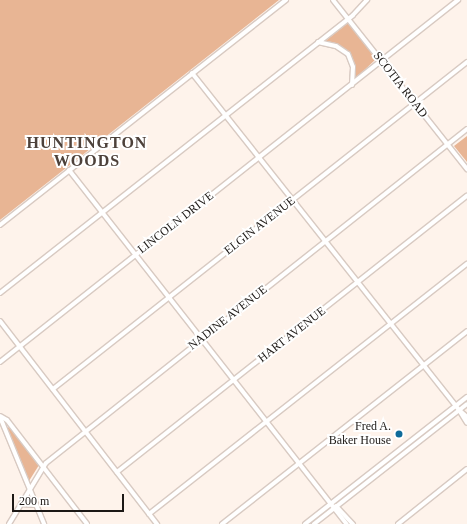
<!DOCTYPE html>
<html>
<head>
<meta charset="utf-8">
<style>
  body { margin:0 }
  #map { position:relative; width:467px; height:524px; overflow:hidden; background:#fef3eb; font-family:Georgia,serif }
  div>[style] { position:absolute }
  .green>* { inset:0; background:#e8b594 }
  .roads { filter:drop-shadow(1px 0 #d8cac2) drop-shadow(-1px 0 #d8cac2) drop-shadow(0 1px #d8cac2) drop-shadow(0 -1px #d8cac2) }
  .minor>* { height:4px; margin:-2px; padding:0 2px; transform-origin:2px; border-radius:2px; background:#fff }
  .dots>* { width:11px; height:11px; translate:-50% -50%; box-sizing:border-box; border:2px solid #fff; border-radius:50% }
  span { translate:-50% -50%; white-space:nowrap; text-align:center; line-height:1.15; -webkit-text-stroke:4px #fff; paint-order:stroke }
  .street-label { font-size:12px; color:#1c1815 }
  .poi-label { font-size:12px; color:#1c1815 }
  .right { translate:-100% -50%; text-align:right }
  .district-label { font-size:16px; color:#4d413a; font-weight:700; letter-spacing:1px }
  .scale { position:absolute; left:12px; top:494px; width:112px; height:18px; box-sizing:border-box; border:2px solid #1c1815; border-top:0; padding-left:5px; font-size:12px; line-height:14px; white-space:nowrap; color:#1c1815; -webkit-text-stroke:3px #fff; paint-order:stroke }
</style>
</head>
<body>
<div id="map">
  <div class="green">
    <i style="clip-path:polygon(0 0,279px 0,0 220px)"></i>
    <i style="clip-path:polygon(348px 23px,376px 59px,355px 79px,346px 50px,324px 42px)"></i>
    <i style="clip-path:polygon(467px 136px,467px 162px,454px 146px)"></i>
    <i style="clip-path:polygon(10px 427px,39px 465px,29px 481px,6px 428px)"></i>
  </div>
  <div class="roads">
    <div class="minor">
      <i style="left:333px;top:0;width:216px;rotate:51.6deg"></i>
      <i style="left:318px;top:42px;width:18px;rotate:13deg"></i>
      <i style="left:336px;top:46px;width:14px;rotate:34deg"></i>
      <i style="left:348px;top:54px;width:14px;rotate:69deg"></i>
      <i style="left:353px;top:67px;width:18px;rotate:93deg"></i>
      <i style="left:192px;top:73px;width:430px;rotate:51.6deg"></i>
      <i style="left:69px;top:170px;width:450px;rotate:51.9deg"></i>
      <i style="left:0;top:225px;width:364px;rotate:-38.2deg"></i>
      <i style="left:0;top:293px;width:449px;rotate:-38.2deg"></i>
      <i style="left:353px;top:15px;width:21px;rotate:-47deg"></i>
      <i style="left:0;top:321px;width:257px;rotate:52.3deg"></i>
      <i style="left:0;top:362px;width:584px;rotate:-38.32deg"></i>
      <i style="left:53px;top:389px;width:528px;rotate:-38.3deg"></i>
      <i style="left:0;top:416px;width:8px;rotate:30deg"></i>
      <i style="left:7px;top:420px;width:131px;rotate:52.4deg"></i>
      <i style="left:0;top:417px;width:116px;rotate:67.6deg"></i>
      <i style="left:467px;top:417px;width:11px;rotate:-139deg"></i>
      <i style="left:459px;top:410px;width:15px;rotate:58deg"></i>
      <i style="left:117px;top:472px;width:446px;rotate:-38.3deg"></i>
      <i style="left:21px;top:504px;width:14px;rotate:4deg"></i>
      <i style="left:336px;top:506px;width:25px;rotate:47deg"></i>
      <i style="left:149px;top:514px;width:405px;rotate:-38.2deg"></i>
      <i style="left:9px;top:524px;width:71px;rotate:-58.8deg"></i>
      <i style="left:46px;top:463px;width:537px;rotate:-38.43deg"></i>
      <i style="left:222px;top:524px;width:312px;rotate:-38.2deg"></i>
      <i style="left:305px;top:524px;width:206px;rotate:-38.1deg"></i>
      <i style="left:314px;top:524px;width:194px;rotate:-38.1deg"></i>
      <i style="left:398px;top:524px;width:88px;rotate:-38.6deg"></i>
    </div>
  </div>
  <div class="dots">
    <i style="left:399px;top:434px;background:#0f6b9a"></i>
  </div>
  <div class="street-label">
    <span style="left:400px;top:85px;rotate:52deg">SCOTIA ROAD</span>
    <span style="left:176px;top:223px;rotate:-38deg">LINCOLN DRIVE</span>
    <span style="left:260px;top:226px;rotate:-38deg">ELGIN AVENUE</span>
    <span style="left:228px;top:318px;rotate:-38deg">NADINE AVENUE</span>
    <span style="left:292px;top:335px;rotate:-38deg">HART AVENUE</span>
  </div>
  <div class="poi-label">
    <span class="right" style="left:391px;top:434px">Fred A.<br>Baker House</span>
  </div>
  <div class="district-label">
    <span style="left:87px;top:152px">HUNTINGTON<br>WOODS</span>
  </div>
  <div class="scale">200 m</div>
</div>
</body>
</html>
